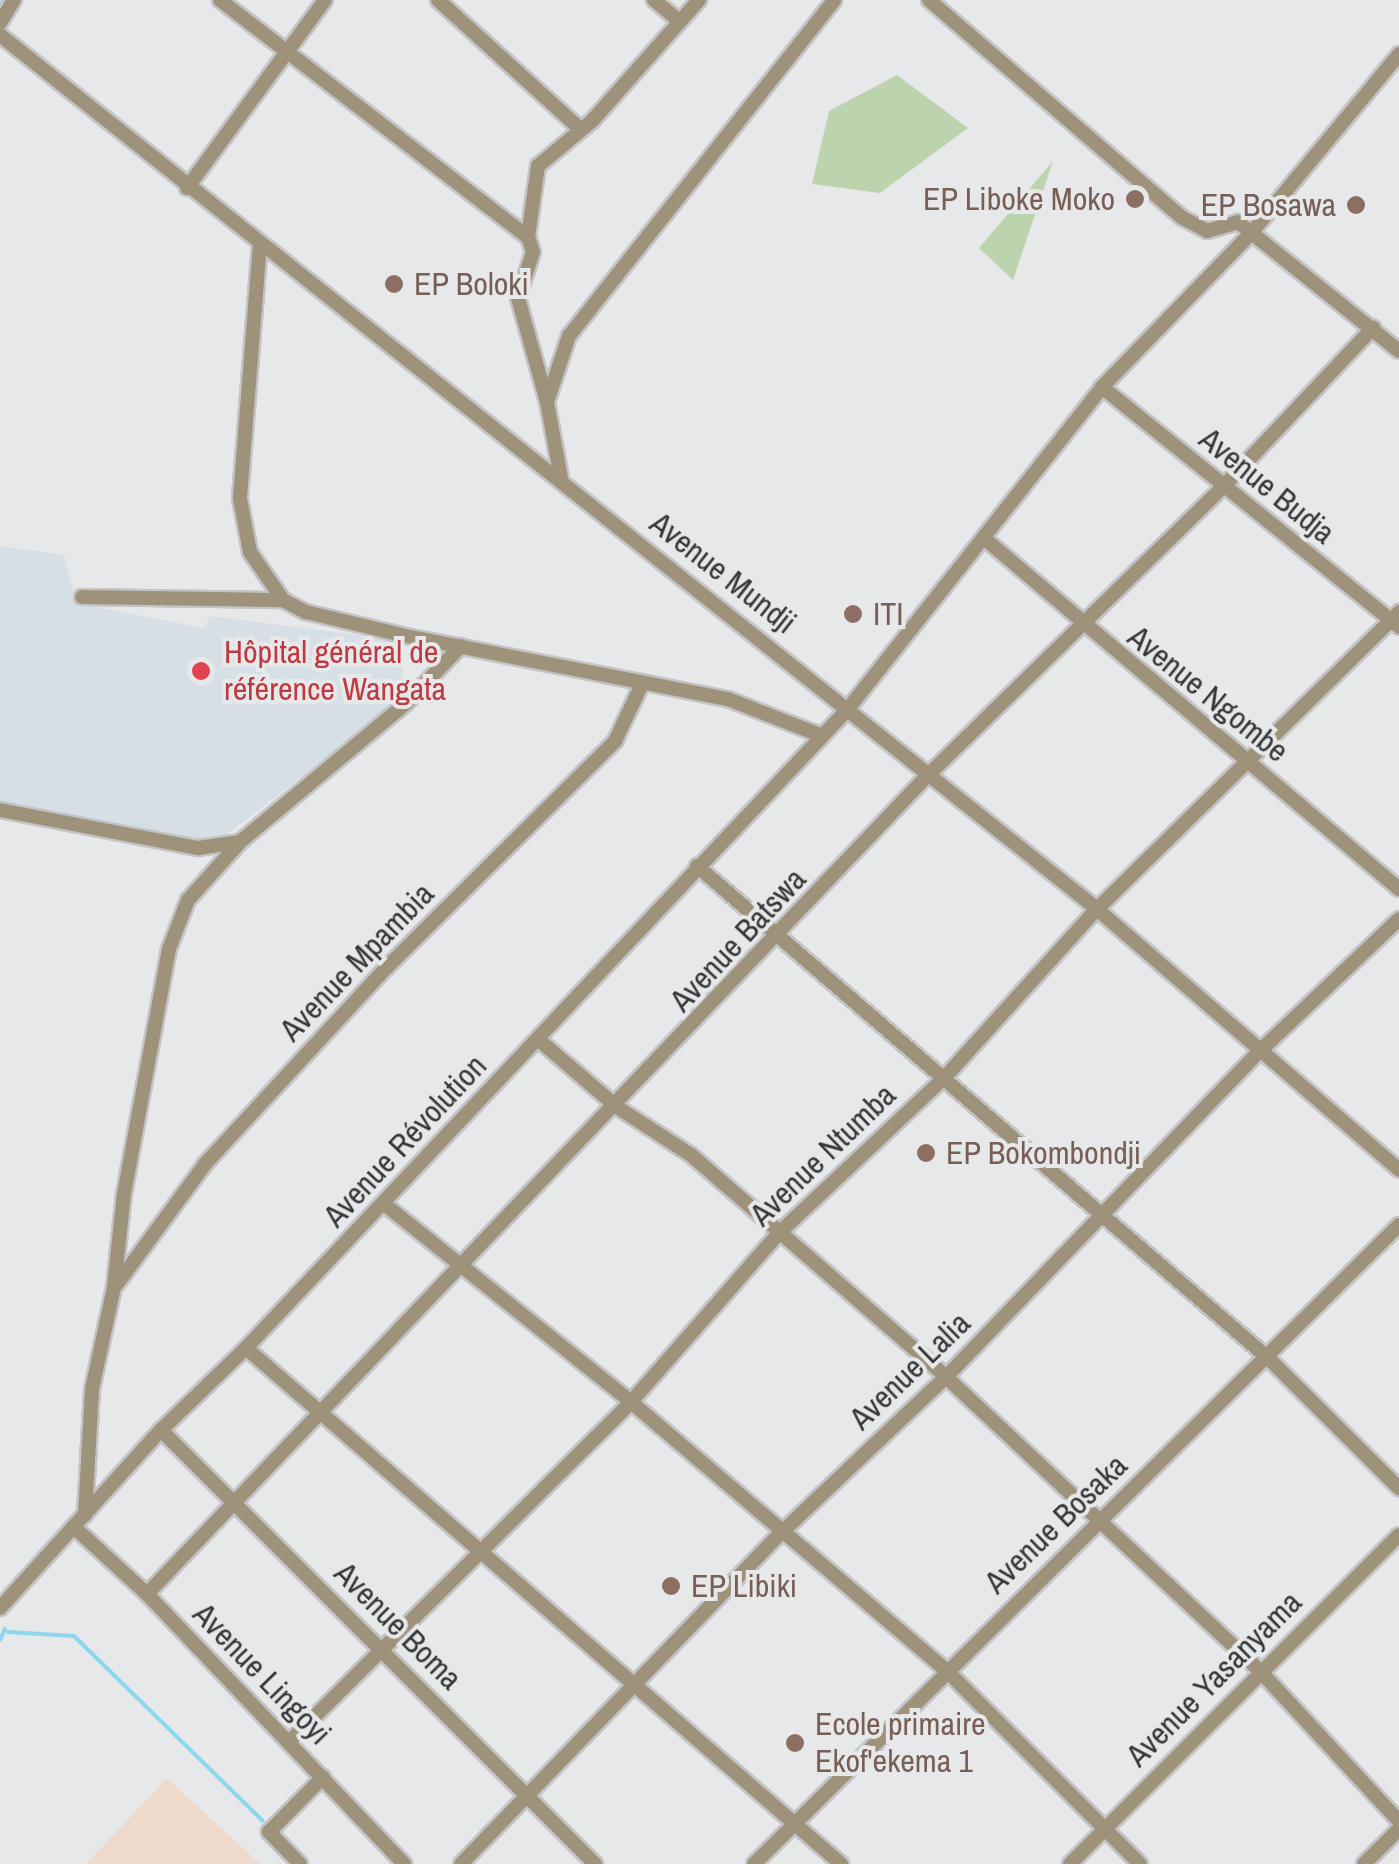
<!DOCTYPE html>
<html>
<head>
<meta charset="utf-8">
<style>
  body { margin:0 }
  #map { position:relative; width:1399px; height:1864px; overflow:hidden; background:#e6e8ea; font-family:"Archivo Narrow",sans-serif }
  div>[style] { position:absolute }
  .built>* { inset:0; background:#d6dee6 }
  .education>* { inset:0; background:#eedacb }
  .green>* { inset:0; background:#bbd4ae }
  .stream>* { height:4px; margin:-2px; padding:0 2px; transform-origin:2px; border-radius:2px; background:#8dd6ee }
  .roads { filter:drop-shadow(2px 0 #c3c4c6) drop-shadow(-2px 0 #c3c4c6) drop-shadow(0 2px #c3c4c6) drop-shadow(0 -2px #c3c4c6) }
  .minor>* { height:14px; margin:-7px; padding:0 7px; transform-origin:7px; border-radius:7px; background:#9f927b }
  .dots>* { width:28px; height:28px; translate:-50% -50%; box-sizing:border-box; border:5px solid #e6e8ea; border-radius:50% }
  span { translate:-50% -50%; white-space:nowrap; text-align:center; line-height:1.15; -webkit-text-stroke:8px #e6e8ea; paint-order:stroke }
  .education-label { font-size:32px; color:#785e54 }
  .right { translate:-100% -50%; text-align:right }
  .left { translate:0 -50%; text-align:left }
  .street-label { font-size:32px; color:#353637 }
  .health-label { font-size:32px; color:#be3a42 }
</style>
</head>
<body>
<div id="map">
  <div class="built">
    <i style="clip-path:polygon(0 546px,64px 555px,76px 603px,204px 628px,210px 616px,405px 641px,400px 701px,222px 838px,157px 842px,0 812px)"></i>
  </div>
  <div class="education">
    <i style="clip-path:polygon(167px 1778px,260px 1864px,86px 1864px)"></i>
  </div>
  <div class="green">
    <i style="clip-path:polygon(897px 75px,968px 128px,880px 193px,812px 184px,829px 111px)"></i>
    <i style="clip-path:polygon(1053px 161px,1013px 280px,979px 248px)"></i>
  </div>
  <div class="stream">
    <i style="left:0;top:5px;width:6px;rotate:-51deg"></i>
    <i style="left:8px;top:1632px;width:66px;rotate:3.5deg"></i>
    <i style="left:74px;top:1636px;width:264px;rotate:44.4deg"></i>
    <i style="left:0;top:1640px;width:12px;rotate:-66deg"></i>
  </div>
  <div class="roads">
    <div class="minor">
      <i style="left:220px;top:0;width:389px;rotate:37.6deg"></i>
      <i style="left:438px;top:0;width:189px;rotate:42.2deg"></i>
      <i style="left:654px;top:0;width:33px;rotate:40deg"></i>
      <i style="left:929px;top:0;width:333px;rotate:40.7deg"></i>
      <i style="left:1181px;top:217px;width:30px;rotate:28deg"></i>
      <i style="left:1207px;top:231px;width:32px;rotate:-16deg"></i>
      <i style="left:1238px;top:222px;width:206px;rotate:38.7deg"></i>
      <i style="left:0;top:23px;width:27px;rotate:-59deg"></i>
      <i style="left:0;top:35px;width:1403px;rotate:38.54deg"></i>
      <i style="left:1097px;top:909px;width:399px;rotate:40.8deg"></i>
      <i style="left:187px;top:188px;width:233px;rotate:-53.7deg"></i>
      <i style="left:260px;top:243px;width:257px;rotate:94.5deg"></i>
      <i style="left:240px;top:499px;width:54px;rotate:79.3deg"></i>
      <i style="left:250px;top:552px;width:58px;rotate:55.5deg"></i>
      <i style="left:283px;top:600px;width:26px;rotate:28deg"></i>
      <i style="left:306px;top:612px;width:103px;rotate:13.5deg"></i>
      <i style="left:406px;top:636px;width:328px;rotate:11.1deg"></i>
      <i style="left:728px;top:699px;width:99px;rotate:21.4deg"></i>
      <i style="left:1102px;top:387px;width:382px;rotate:38.9deg"></i>
      <i style="left:547px;top:402px;width:108px;rotate:-105.6deg"></i>
      <i style="left:518px;top:298px;width:48px;rotate:-71.9deg"></i>
      <i style="left:533px;top:252px;width:16px;rotate:-108deg"></i>
      <i style="left:528px;top:237px;width:72px;rotate:-82deg"></i>
      <i style="left:538px;top:166px;width:70px;rotate:-39.8deg"></i>
      <i style="left:592px;top:121px;width:162px;rotate:-48.5deg"></i>
      <i style="left:561px;top:478px;width:77px;rotate:-100.4deg"></i>
      <i style="left:547px;top:402px;width:70px;rotate:-71.6deg"></i>
      <i style="left:569px;top:336px;width:428px;rotate:-51.7deg"></i>
      <i style="left:985px;top:539px;width:542px;rotate:40.21deg"></i>
      <i style="left:82px;top:597px;width:201px;rotate:0.9deg"></i>
      <i style="left:0;top:810px;width:202px;rotate:10.9deg"></i>
      <i style="left:198px;top:848px;width:41px;rotate:-8.3deg"></i>
      <i style="left:697px;top:866px;width:754px;rotate:40.75deg"></i>
      <i style="left:1268px;top:1358px;width:185px;rotate:44.8deg"></i>
      <i style="left:539px;top:1040px;width:103px;rotate:40.7deg"></i>
      <i style="left:617px;top:1107px;width:88px;rotate:33deg"></i>
      <i style="left:691px;top:1155px;width:338px;rotate:41deg"></i>
      <i style="left:946px;top:1377px;width:429px;rotate:43.1deg"></i>
      <i style="left:1259px;top:1670px;width:206px;rotate:47.2deg"></i>
      <i style="left:383px;top:1203px;width:318px;rotate:38.7deg"></i>
      <i style="left:631px;top:1402px;width:414px;rotate:40.4deg"></i>
      <i style="left:946px;top:1670px;width:274px;rotate:45deg"></i>
      <i style="left:117px;top:1284px;width:149px;rotate:-53.7deg"></i>
      <i style="left:205px;top:1164px;width:268px;rotate:-47.3deg"></i>
      <i style="left:387px;top:967px;width:321px;rotate:-44.7deg"></i>
      <i style="left:615px;top:741px;width:65px;rotate:-64.6deg"></i>
      <i style="left:246px;top:1348px;width:788px;rotate:40.93deg"></i>
      <i style="left:161px;top:1430px;width:614px;rotate:45deg"></i>
      <i style="left:85px;top:1515px;width:126px;rotate:-86.8deg"></i>
      <i style="left:92px;top:1389px;width:104px;rotate:-77.8deg"></i>
      <i style="left:114px;top:1287px;width:94px;rotate:-83.9deg"></i>
      <i style="left:124px;top:1194px;width:249px;rotate:-79.6deg"></i>
      <i style="left:169px;top:949px;width:53px;rotate:-68.8deg"></i>
      <i style="left:188px;top:900px;width:78px;rotate:-48.1deg"></i>
      <i style="left:240px;top:842px;width:217px;rotate:-39.9deg"></i>
      <i style="left:406px;top:703px;width:79px;rotate:-46deg"></i>
      <i style="left:75px;top:1528px;width:98px;rotate:42.5deg"></i>
      <i style="left:147px;top:1594px;width:373px;rotate:46.4deg"></i>
      <i style="left:147px;top:1594px;width:1132px;rotate:-46.36deg"></i>
      <i style="left:928px;top:775px;width:412px;rotate:-44.3deg"></i>
      <i style="left:1223px;top:487px;width:219px;rotate:-46.7deg"></i>
      <i style="left:0;top:1608px;width:240px;rotate:-47.9deg"></i>
      <i style="left:161px;top:1430px;width:118px;rotate:-44deg"></i>
      <i style="left:246px;top:1348px;width:878px;rotate:-46.71deg"></i>
      <i style="left:848px;top:709px;width:410px;rotate:-51.7deg"></i>
      <i style="left:1102px;top:387px;width:216px;rotate:-45.9deg"></i>
      <i style="left:1252px;top:232px;width:231px;rotate:-50.4deg"></i>
      <i style="left:290px;top:1741px;width:481px;rotate:-44.8deg"></i>
      <i style="left:631px;top:1402px;width:226px;rotate:-48.8deg"></i>
      <i style="left:780px;top:1232px;width:226px;rotate:-43.2deg"></i>
      <i style="left:945px;top:1077px;width:227px;rotate:-47.9deg"></i>
      <i style="left:1097px;top:909px;width:424px;rotate:-44.5deg"></i>
      <i style="left:300px;top:1864px;width:45px;rotate:-134.1deg"></i>
      <i style="left:269px;top:1832px;width:77px;rotate:-45.5deg"></i>
      <i style="left:461px;top:1864px;width:462px;rotate:-46deg"></i>
      <i style="left:782px;top:1532px;width:226px;rotate:-43.4deg"></i>
      <i style="left:946px;top:1377px;width:457px;rotate:-46.1deg"></i>
      <i style="left:1263px;top:1048px;width:187px;rotate:-43.5deg"></i>
      <i style="left:754px;top:1864px;width:908px;rotate:-44.73deg"></i>
      <i style="left:1070px;top:1864px;width:465px;rotate:-45deg"></i>
      <i style="left:1364px;top:1864px;width:49px;rotate:-45deg"></i>
    </div>
  </div>
  <div class="dots">
    <i style="left:1135px;top:199px;background:#8d6e63"></i>
    <i style="left:1356px;top:205px;background:#8d6e63"></i>
    <i style="left:394px;top:284px;background:#8d6e63"></i>
    <i style="left:853px;top:614px;background:#8d6e63"></i>
    <i style="left:201px;top:671px;background:#e0444e"></i>
    <i style="left:926px;top:1153px;background:#8d6e63"></i>
    <i style="left:671px;top:1586px;background:#8d6e63"></i>
    <i style="left:795px;top:1743px;background:#8d6e63"></i>
  </div>
  <div class="education-label">
    <span class="right" style="left:1115px;top:199px">EP Liboke Moko</span>
    <span class="right" style="left:1336px;top:205px">EP Bosawa</span>
    <span class="left" style="left:414px;top:284px">EP Boloki</span>
    <span class="left" style="left:873px;top:614px">ITI</span>
    <span class="left" style="left:946px;top:1153px">EP Bokombondji</span>
    <span class="left" style="left:691px;top:1586px">EP Libiki</span>
    <span class="left" style="left:815px;top:1743px">Ecole primaire<br>Ekof'ekema 1</span>
  </div>
  <div class="street-label">
    <span style="left:1267px;top:486px;rotate:39deg">Avenue Budja</span>
    <span style="left:723px;top:573px;rotate:38deg">Avenue Mundji</span>
    <span style="left:1208px;top:694px;rotate:39deg">Avenue Ngombe</span>
    <span style="left:738px;top:940px;rotate:-47deg">Avenue Batswa</span>
    <span style="left:357px;top:962px;rotate:-46deg">Avenue Mpambia</span>
    <span style="left:405px;top:1141px;rotate:-47deg">Avenue Révolution</span>
    <span style="left:823px;top:1155px;rotate:-44deg">Avenue Ntumba</span>
    <span style="left:910px;top:1371px;rotate:-44deg">Avenue Lalia</span>
    <span style="left:1056px;top:1524px;rotate:-44deg">Avenue Bosaka</span>
    <span style="left:398px;top:1626px;rotate:45deg">Avenue Boma</span>
    <span style="left:262px;top:1674px;rotate:46deg">Avenue Lingoyi</span>
    <span style="left:1214px;top:1679px;rotate:-45deg">Avenue Yasanyama</span>
  </div>
  <div class="health-label">
    <span class="left" style="left:224px;top:671px">Hôpital général de<br>référence Wangata</span>
  </div>
</div>
</body>
</html>
